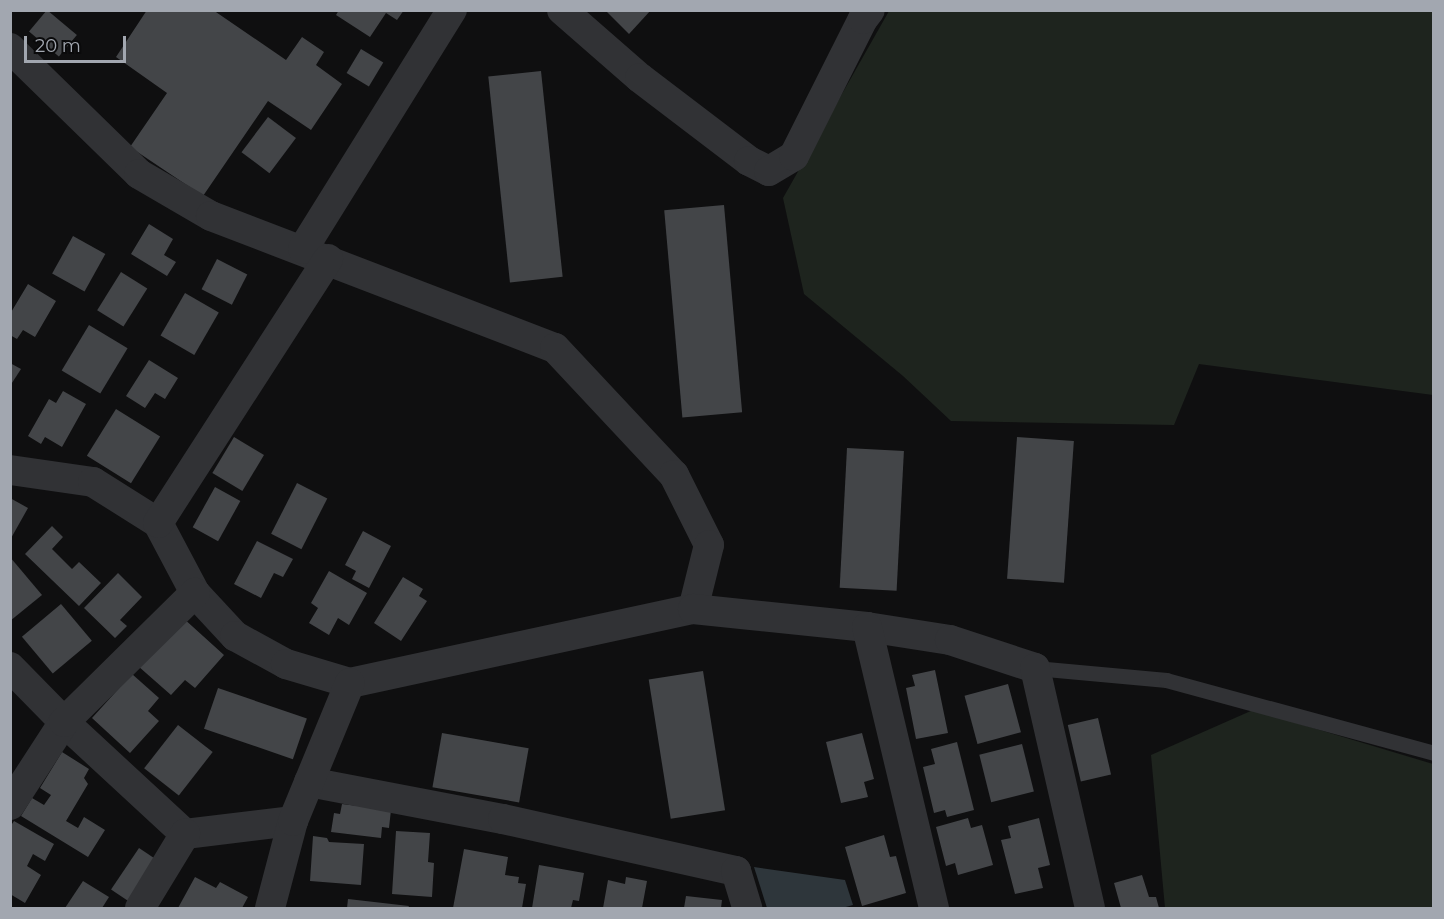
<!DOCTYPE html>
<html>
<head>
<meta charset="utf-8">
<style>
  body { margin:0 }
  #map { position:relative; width:1444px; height:919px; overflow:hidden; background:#0f0f10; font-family:Montserrat,sans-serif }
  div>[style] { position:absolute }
  .green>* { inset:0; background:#1e241e }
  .water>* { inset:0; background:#2e363b }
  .building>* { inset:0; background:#434548; transform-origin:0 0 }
  .service>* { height:15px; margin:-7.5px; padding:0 7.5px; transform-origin:7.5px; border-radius:7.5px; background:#313235 }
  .minor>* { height:30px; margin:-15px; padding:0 15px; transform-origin:15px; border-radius:15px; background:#313235 }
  span { translate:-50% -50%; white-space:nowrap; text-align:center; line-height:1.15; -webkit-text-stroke:4.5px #0a0a0b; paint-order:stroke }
  .frame { position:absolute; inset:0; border:12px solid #a2a7b0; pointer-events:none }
  .scale { position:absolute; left:24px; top:36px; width:102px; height:27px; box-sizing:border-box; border:3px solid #a2a7b0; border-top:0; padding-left:8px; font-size:18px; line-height:21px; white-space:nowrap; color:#a2a7b0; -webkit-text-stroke:4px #0a0a0b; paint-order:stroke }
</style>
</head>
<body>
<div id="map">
  <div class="green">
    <i style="clip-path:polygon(976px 10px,1433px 11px,1433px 395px,1199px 364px,1174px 425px,951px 421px,903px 376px,804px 294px,783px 198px,889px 11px)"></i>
    <i style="clip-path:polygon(1253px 710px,1433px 764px,1433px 908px,1165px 908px,1151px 755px)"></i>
  </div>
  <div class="water">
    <i style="clip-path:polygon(754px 867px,845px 880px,853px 905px,842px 908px,767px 908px)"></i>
  </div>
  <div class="building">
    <i style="left:47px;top:10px;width:39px;height:28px;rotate:40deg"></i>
    <i style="clip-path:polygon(147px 10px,213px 10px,286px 60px,302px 37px,324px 52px,316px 65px,342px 84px,311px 130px,268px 101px,203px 196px,130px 147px,167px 93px,116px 57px)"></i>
    <i style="clip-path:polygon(339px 10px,404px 10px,397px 20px,386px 13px,370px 37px,336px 15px)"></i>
    <i style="clip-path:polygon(605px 10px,651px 10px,629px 34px)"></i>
    <i style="left:361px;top:49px;width:26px;height:28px;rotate:31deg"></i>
    <i style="left:541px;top:71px;width:207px;height:53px;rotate:84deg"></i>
    <i style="left:268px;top:117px;width:35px;height:44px;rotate:37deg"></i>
    <i style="left:724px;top:205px;width:208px;height:60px;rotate:85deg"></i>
    <i style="clip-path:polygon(149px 224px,173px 239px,164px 255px,176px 262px,167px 276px,131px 254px)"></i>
    <i style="left:73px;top:236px;width:37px;height:43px;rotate:29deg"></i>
    <i style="left:217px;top:259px;width:34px;height:34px;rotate:27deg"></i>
    <i style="left:121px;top:272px;width:31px;height:45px;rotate:32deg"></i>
    <i style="clip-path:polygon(28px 284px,56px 301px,35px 337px,23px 330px,17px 339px,10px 335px,10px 314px)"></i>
    <i style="left:185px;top:293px;width:39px;height:49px;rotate:30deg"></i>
    <i style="left:89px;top:325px;width:45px;height:53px;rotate:31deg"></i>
    <i style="clip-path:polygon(149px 360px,178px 378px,165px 399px,155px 393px,145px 408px,126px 396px)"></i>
    <i style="clip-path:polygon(10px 363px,21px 369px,10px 386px)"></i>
    <i style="clip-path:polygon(63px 391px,86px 404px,62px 447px,45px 437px,41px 444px,28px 436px,49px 399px,56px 403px)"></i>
    <i style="left:116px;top:409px;width:52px;height:55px;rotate:32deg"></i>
    <i style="left:234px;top:437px;width:35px;height:42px;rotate:31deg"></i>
    <i style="left:1017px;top:437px;width:57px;height:142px;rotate:4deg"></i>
    <i style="left:847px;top:448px;width:57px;height:140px;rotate:3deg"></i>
    <i style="left:297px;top:483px;width:34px;height:57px;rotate:27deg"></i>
    <i style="left:215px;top:487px;width:29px;height:46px;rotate:29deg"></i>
    <i style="clip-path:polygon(10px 498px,28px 508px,10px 540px)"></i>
    <i style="clip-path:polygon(52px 526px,63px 537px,52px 549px,72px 569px,79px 562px,101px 583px,79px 606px,25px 554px)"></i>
    <i style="clip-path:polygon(363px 531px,391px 546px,369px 588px,352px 579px,356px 571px,345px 565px)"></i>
    <i style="clip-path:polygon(257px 541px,293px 559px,283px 577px,274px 573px,261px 598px,234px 584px)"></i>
    <i style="clip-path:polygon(10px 557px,42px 595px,10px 621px)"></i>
    <i style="clip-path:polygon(329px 571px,367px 593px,349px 625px,338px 618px,329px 635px,309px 623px,318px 608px,311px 603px)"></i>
    <i style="clip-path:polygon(118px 573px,142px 597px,120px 620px,127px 626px,115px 638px,84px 608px)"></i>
    <i style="clip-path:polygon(403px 577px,423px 589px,419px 596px,427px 601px,401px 641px,374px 623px)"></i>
    <i style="left:61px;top:604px;width:48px;height:51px;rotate:50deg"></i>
    <i style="clip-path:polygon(182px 617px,224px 655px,195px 688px,185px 680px,171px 695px,138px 666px)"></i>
    <i style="clip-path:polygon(935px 670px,948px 733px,916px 739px,906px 688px,915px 686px,912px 675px)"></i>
    <i style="left:703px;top:671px;width:141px;height:55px;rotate:81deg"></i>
    <i style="clip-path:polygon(132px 674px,159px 698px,148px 711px,159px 721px,130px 753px,92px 718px)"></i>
    <i style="left:1008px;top:684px;width:50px;height:45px;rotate:75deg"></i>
    <i style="left:218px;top:688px;width:94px;height:43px;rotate:19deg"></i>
    <i style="left:1098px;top:718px;width:58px;height:31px;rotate:77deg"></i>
    <i style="left:178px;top:725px;width:44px;height:55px;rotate:38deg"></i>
    <i style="left:442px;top:733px;width:88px;height:55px;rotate:10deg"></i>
    <i style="clip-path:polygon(862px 733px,874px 779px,864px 782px,868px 797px,841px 803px,826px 742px)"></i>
    <i style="clip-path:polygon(957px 742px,974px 810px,947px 817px,945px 810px,934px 813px,923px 767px,935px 764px,931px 749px)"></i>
    <i style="left:1022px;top:744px;width:49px;height:44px;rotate:76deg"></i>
    <i style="clip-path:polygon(62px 752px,89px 769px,84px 778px,88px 784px,66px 821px,78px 828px,84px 817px,105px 830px,88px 857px,21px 816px,32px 798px,44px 805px,51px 795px,40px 788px)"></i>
    <i style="clip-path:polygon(342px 804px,391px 810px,389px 828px,382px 827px,381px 838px,331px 832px,334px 813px,340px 814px)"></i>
    <i style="clip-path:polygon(968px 818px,971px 828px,982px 825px,993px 865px,958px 875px,955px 863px,946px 866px,936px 827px)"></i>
    <i style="clip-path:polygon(1039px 818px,1050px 865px,1038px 868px,1043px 888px,1015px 894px,1001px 840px,1011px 838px,1008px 826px)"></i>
    <i style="clip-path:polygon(14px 821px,54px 844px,45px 861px,33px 854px,27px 866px,41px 875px,25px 903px,10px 894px,10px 827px)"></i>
    <i style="clip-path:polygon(396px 831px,430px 833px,428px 862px,434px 863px,432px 897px,392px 894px)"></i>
    <i style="clip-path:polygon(884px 835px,890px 857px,896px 856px,906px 893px,862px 906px,845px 847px)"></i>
    <i style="clip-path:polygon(313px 836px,327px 838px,329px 842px,364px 844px,361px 885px,310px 881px)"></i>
    <i style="left:139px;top:848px;width:23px;height:50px;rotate:34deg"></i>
    <i style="clip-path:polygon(464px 849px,508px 857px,505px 875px,519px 877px,518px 883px,526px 884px,522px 908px,453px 908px)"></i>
    <i style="clip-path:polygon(539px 865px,584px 873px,579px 901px,573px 900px,571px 908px,532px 908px)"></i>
    <i style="clip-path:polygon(1142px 875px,1149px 897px,1156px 897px,1159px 908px,1121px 908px,1114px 883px)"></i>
    <i style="clip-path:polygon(195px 877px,216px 888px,220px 882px,248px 897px,242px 908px,178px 908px)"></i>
    <i style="clip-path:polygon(626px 877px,647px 881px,642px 908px,603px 908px,608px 880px,625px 884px)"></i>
    <i style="clip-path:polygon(83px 881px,109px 897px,102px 908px,65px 908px)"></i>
    <i style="clip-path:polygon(686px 896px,722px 900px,721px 908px,684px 908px)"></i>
    <i style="clip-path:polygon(348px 899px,409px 906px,408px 908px,347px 908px)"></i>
  </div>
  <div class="service">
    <i style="left:1035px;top:668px;width:132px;rotate:5.2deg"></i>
    <i style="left:1166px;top:680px;width:278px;rotate:15.2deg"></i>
  </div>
  <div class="minor">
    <i style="left:562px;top:10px;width:103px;rotate:41.1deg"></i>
    <i style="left:640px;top:78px;width:137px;rotate:37.3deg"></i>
    <i style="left:749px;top:161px;width:22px;rotate:27deg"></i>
    <i style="left:769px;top:171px;width:29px;rotate:-31deg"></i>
    <i style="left:794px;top:156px;width:153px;rotate:-63.3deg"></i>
    <i style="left:863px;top:19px;width:11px;rotate:-52deg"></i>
    <i style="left:10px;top:48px;width:180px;rotate:44.3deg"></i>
    <i style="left:139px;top:174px;width:83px;rotate:30.3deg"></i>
    <i style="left:211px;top:216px;width:368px;rotate:21deg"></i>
    <i style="left:555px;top:348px;width:174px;rotate:46.9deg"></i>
    <i style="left:674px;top:475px;width:78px;rotate:63.4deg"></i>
    <i style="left:709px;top:545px;width:66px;rotate:104deg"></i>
    <i style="left:303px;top:249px;width:282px;rotate:-58.1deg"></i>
    <i style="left:10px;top:470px;width:84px;rotate:8.2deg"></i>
    <i style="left:93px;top:482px;width:77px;rotate:32.2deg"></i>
    <i style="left:158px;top:523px;width:79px;rotate:62.1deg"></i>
    <i style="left:195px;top:593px;width:59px;rotate:47.1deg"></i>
    <i style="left:235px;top:636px;width:58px;rotate:28.8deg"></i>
    <i style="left:286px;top:664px;width:67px;rotate:16.5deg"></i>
    <i style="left:350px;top:683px;width:351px;rotate:-12.2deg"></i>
    <i style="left:693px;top:609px;width:175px;rotate:5.9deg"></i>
    <i style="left:867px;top:627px;width:84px;rotate:8.9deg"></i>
    <i style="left:950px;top:640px;width:89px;rotate:18.2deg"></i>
    <i style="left:1035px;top:668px;width:246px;rotate:77.1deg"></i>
    <i style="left:158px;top:523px;width:314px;rotate:-57.2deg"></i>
    <i style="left:867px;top:627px;width:289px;rotate:76.6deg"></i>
    <i style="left:10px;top:667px;width:77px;rotate:45.5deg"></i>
    <i style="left:64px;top:722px;width:165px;rotate:42.8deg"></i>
    <i style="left:185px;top:834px;width:109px;rotate:-6.9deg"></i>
    <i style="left:309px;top:782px;width:197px;rotate:10.8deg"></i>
    <i style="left:503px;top:819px;width:239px;rotate:12.6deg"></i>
    <i style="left:736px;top:871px;width:39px;rotate:73deg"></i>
    <i style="left:10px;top:805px;width:99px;rotate:-57deg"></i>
    <i style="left:64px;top:722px;width:184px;rotate:-44.6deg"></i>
    <i style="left:140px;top:908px;width:87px;rotate:-58.7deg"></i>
    <i style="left:270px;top:908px;width:90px;rotate:-75.2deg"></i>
    <i style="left:293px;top:821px;width:149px;rotate:-67.6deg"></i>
  </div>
  <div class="frame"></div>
  <div class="scale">20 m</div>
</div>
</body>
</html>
